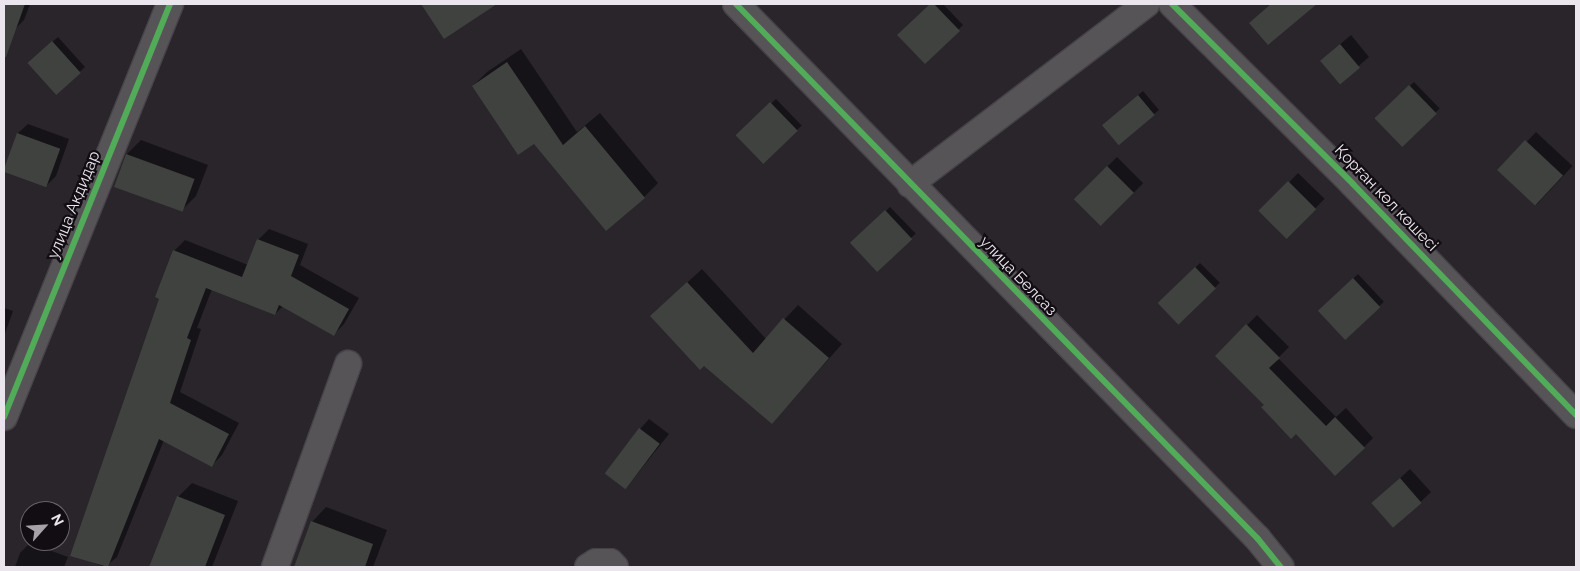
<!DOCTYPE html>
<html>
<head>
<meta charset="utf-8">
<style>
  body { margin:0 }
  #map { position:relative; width:1580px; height:571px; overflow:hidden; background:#29252b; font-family:Raleway,sans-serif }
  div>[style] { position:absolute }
  .shadow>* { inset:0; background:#0007; transform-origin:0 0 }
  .building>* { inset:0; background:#3f423e; transform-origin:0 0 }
  .roads { filter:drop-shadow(1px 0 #454247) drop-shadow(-1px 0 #454247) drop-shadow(0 1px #454247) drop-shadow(0 -1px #454247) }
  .minor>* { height:26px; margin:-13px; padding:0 13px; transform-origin:13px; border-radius:13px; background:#575458 }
  .cycleway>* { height:6px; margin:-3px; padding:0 3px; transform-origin:3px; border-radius:3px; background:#51ab58 }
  span { translate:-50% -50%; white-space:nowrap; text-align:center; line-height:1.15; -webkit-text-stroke:4.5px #110d12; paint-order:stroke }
  .street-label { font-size:16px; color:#ebe5ee }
  .frame { position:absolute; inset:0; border:5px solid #ebe5ee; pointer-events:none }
  .north { position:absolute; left:20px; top:501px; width:50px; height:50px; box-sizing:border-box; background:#110d12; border:1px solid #68636a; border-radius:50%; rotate:64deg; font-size:14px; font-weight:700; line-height:20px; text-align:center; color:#ebe5ee }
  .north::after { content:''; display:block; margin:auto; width:18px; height:22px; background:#a7a2aa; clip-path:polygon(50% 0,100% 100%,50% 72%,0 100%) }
</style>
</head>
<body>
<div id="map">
  <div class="shadow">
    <i style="clip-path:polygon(4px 4px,30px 4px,24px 20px,16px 28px,4px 23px)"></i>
    <i style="clip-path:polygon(422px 4px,491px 4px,445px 37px)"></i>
    <i style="clip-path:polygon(931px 4px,943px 4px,963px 25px,925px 62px,899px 35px)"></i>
    <i style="clip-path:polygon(1351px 35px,1369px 57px,1340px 82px,1332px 51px)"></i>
    <i style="clip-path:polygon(58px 37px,85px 67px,56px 93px,34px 58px)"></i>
    <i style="clip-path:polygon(521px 49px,577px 132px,600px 113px,658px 183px,644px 197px,535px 143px,473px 86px,487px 72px)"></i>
    <i style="left:1414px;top:82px;width:37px;height:52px;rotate:46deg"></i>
    <i style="clip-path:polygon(1143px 91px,1159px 110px,1154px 114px,1108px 121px)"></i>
    <i style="left:776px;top:99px;width:37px;height:54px;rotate:46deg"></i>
    <i style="clip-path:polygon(28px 124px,69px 139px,56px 176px,46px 186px,18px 133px)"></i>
    <i style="left:1536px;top:132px;width:50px;height:53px;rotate:43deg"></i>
    <i style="clip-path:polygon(141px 140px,208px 165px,196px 196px,182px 210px,127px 154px)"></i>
    <i style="left:1117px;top:157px;width:37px;height:59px;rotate:45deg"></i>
    <i style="left:1298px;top:173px;width:37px;height:53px;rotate:44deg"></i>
    <i style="left:890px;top:207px;width:37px;height:52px;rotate:46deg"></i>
    <i style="clip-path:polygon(269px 229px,308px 244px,300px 265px,359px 298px,344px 324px,333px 335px,283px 306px,275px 314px,212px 289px,197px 328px,201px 329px,180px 392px,239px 423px,222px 455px,211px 466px,164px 440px,117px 557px,105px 567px,72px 555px,161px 298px,174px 251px,185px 240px,248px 265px,258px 240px)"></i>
    <i style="left:1200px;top:263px;width:28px;height:57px;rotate:45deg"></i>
    <i style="clip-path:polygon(702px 269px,766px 339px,798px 305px,842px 344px,772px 423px,666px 302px)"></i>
    <i style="left:1358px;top:274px;width:38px;height:53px;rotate:47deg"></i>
    <i style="clip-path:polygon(4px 308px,13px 311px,4px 336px)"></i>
    <i style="clip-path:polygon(1257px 315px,1289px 347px,1278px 358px,1336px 417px,1346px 408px,1373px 438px,1364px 447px,1296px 432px,1217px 356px)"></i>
    <i style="clip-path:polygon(649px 419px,669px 434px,626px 488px,640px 429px)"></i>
    <i style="clip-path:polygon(1410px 469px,1431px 492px,1395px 526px,1384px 493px)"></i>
    <i style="clip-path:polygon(192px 483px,238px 501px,212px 567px,161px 567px,152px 564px,178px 497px)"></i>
    <i style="clip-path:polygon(326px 507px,387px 530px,373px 567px,295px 567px,312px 522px)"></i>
    <i style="clip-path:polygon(30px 543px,68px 557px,64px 567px,15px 567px,20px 553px)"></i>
  </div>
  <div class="building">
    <i style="clip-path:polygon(4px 4px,25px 4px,6px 57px,4px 57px)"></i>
    <i style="clip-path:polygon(421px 4px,497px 4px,444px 39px)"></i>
    <i style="clip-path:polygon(930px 4px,934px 4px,960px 31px,925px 64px,897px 35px)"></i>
    <i style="clip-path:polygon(1271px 4px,1317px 4px,1268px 45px,1249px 23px)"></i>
    <i style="left:52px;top:41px;width:43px;height:33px;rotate:48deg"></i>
    <i style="left:1340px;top:44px;width:31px;height:26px;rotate:50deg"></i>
    <i style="clip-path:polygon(507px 62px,563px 145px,585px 126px,645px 198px,606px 231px,534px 144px,518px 155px,472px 86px)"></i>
    <i style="left:1409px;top:85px;width:40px;height:48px;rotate:46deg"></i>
    <i style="left:1138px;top:95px;width:26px;height:47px;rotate:50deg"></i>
    <i style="left:770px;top:102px;width:40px;height:48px;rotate:46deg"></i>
    <i style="left:17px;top:133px;width:46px;height:41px;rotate:20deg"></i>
    <i style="left:1525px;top:140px;width:52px;height:41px;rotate:43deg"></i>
    <i style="left:126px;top:154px;width:73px;height:35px;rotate:20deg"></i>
    <i style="left:1107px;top:166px;width:38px;height:47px;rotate:45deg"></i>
    <i style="left:1288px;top:181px;width:40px;height:42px;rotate:45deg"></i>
    <i style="left:885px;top:210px;width:40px;height:48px;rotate:47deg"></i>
    <i style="clip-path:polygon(257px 239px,299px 255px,291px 276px,349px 309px,334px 336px,279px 305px,275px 315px,206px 288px,187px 338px,191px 340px,170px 403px,229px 434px,212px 467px,159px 439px,108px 567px,70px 556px,159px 299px,155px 297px,173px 250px,242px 277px)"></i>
    <i style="left:1195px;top:267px;width:30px;height:52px;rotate:46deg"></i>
    <i style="left:1353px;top:278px;width:40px;height:48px;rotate:47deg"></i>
    <i style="clip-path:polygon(687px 282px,753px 353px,783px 318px,829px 358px,772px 424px,704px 366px,700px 370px,650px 316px)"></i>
    <i style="clip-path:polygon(1246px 324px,1280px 358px,1269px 368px,1326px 426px,1335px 417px,1365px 448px,1335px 476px,1296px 434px,1291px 439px,1261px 407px,1264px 405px,1215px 356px)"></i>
    <i style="left:639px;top:428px;width:26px;height:57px;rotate:37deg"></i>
    <i style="left:1400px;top:478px;width:33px;height:38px;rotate:49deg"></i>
    <i style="clip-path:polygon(177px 496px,225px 515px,205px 567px,149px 567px)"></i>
    <i style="clip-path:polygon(311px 521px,373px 544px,365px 567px,294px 567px)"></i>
  </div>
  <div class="roads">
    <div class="minor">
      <i style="left:736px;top:4px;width:747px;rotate:45.7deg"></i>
      <i style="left:1258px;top:539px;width:36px;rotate:51deg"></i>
      <i style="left:1172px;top:4px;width:255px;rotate:44.8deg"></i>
      <i style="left:1353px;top:184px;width:321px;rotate:46deg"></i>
      <i style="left:910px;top:184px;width:297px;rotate:-37.3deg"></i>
      <i style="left:4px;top:417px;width:445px;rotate:-68.1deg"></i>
      <i style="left:275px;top:567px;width:216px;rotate:-70.2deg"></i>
      <i style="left:588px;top:567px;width:9px;rotate:-32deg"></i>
      <i style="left:596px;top:562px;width:14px"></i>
      <i style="left:610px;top:562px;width:7px;rotate:45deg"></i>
    </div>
  </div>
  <div class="cycleway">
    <i style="left:736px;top:4px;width:747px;rotate:45.7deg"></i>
    <i style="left:1258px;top:539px;width:36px;rotate:51deg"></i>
    <i style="left:1172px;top:4px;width:255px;rotate:44.8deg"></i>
    <i style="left:1353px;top:184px;width:321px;rotate:46deg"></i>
    <i style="left:4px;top:417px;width:445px;rotate:-68.1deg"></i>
  </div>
  <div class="street-label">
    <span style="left:1386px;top:198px;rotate:46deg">Қорған көл көшесі</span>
    <span style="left:74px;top:205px;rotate:-68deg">улица Акдидар</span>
    <span style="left:1018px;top:276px;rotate:46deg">улица Белсаз</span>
  </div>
  <div class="frame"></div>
  <div class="north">N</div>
</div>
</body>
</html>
